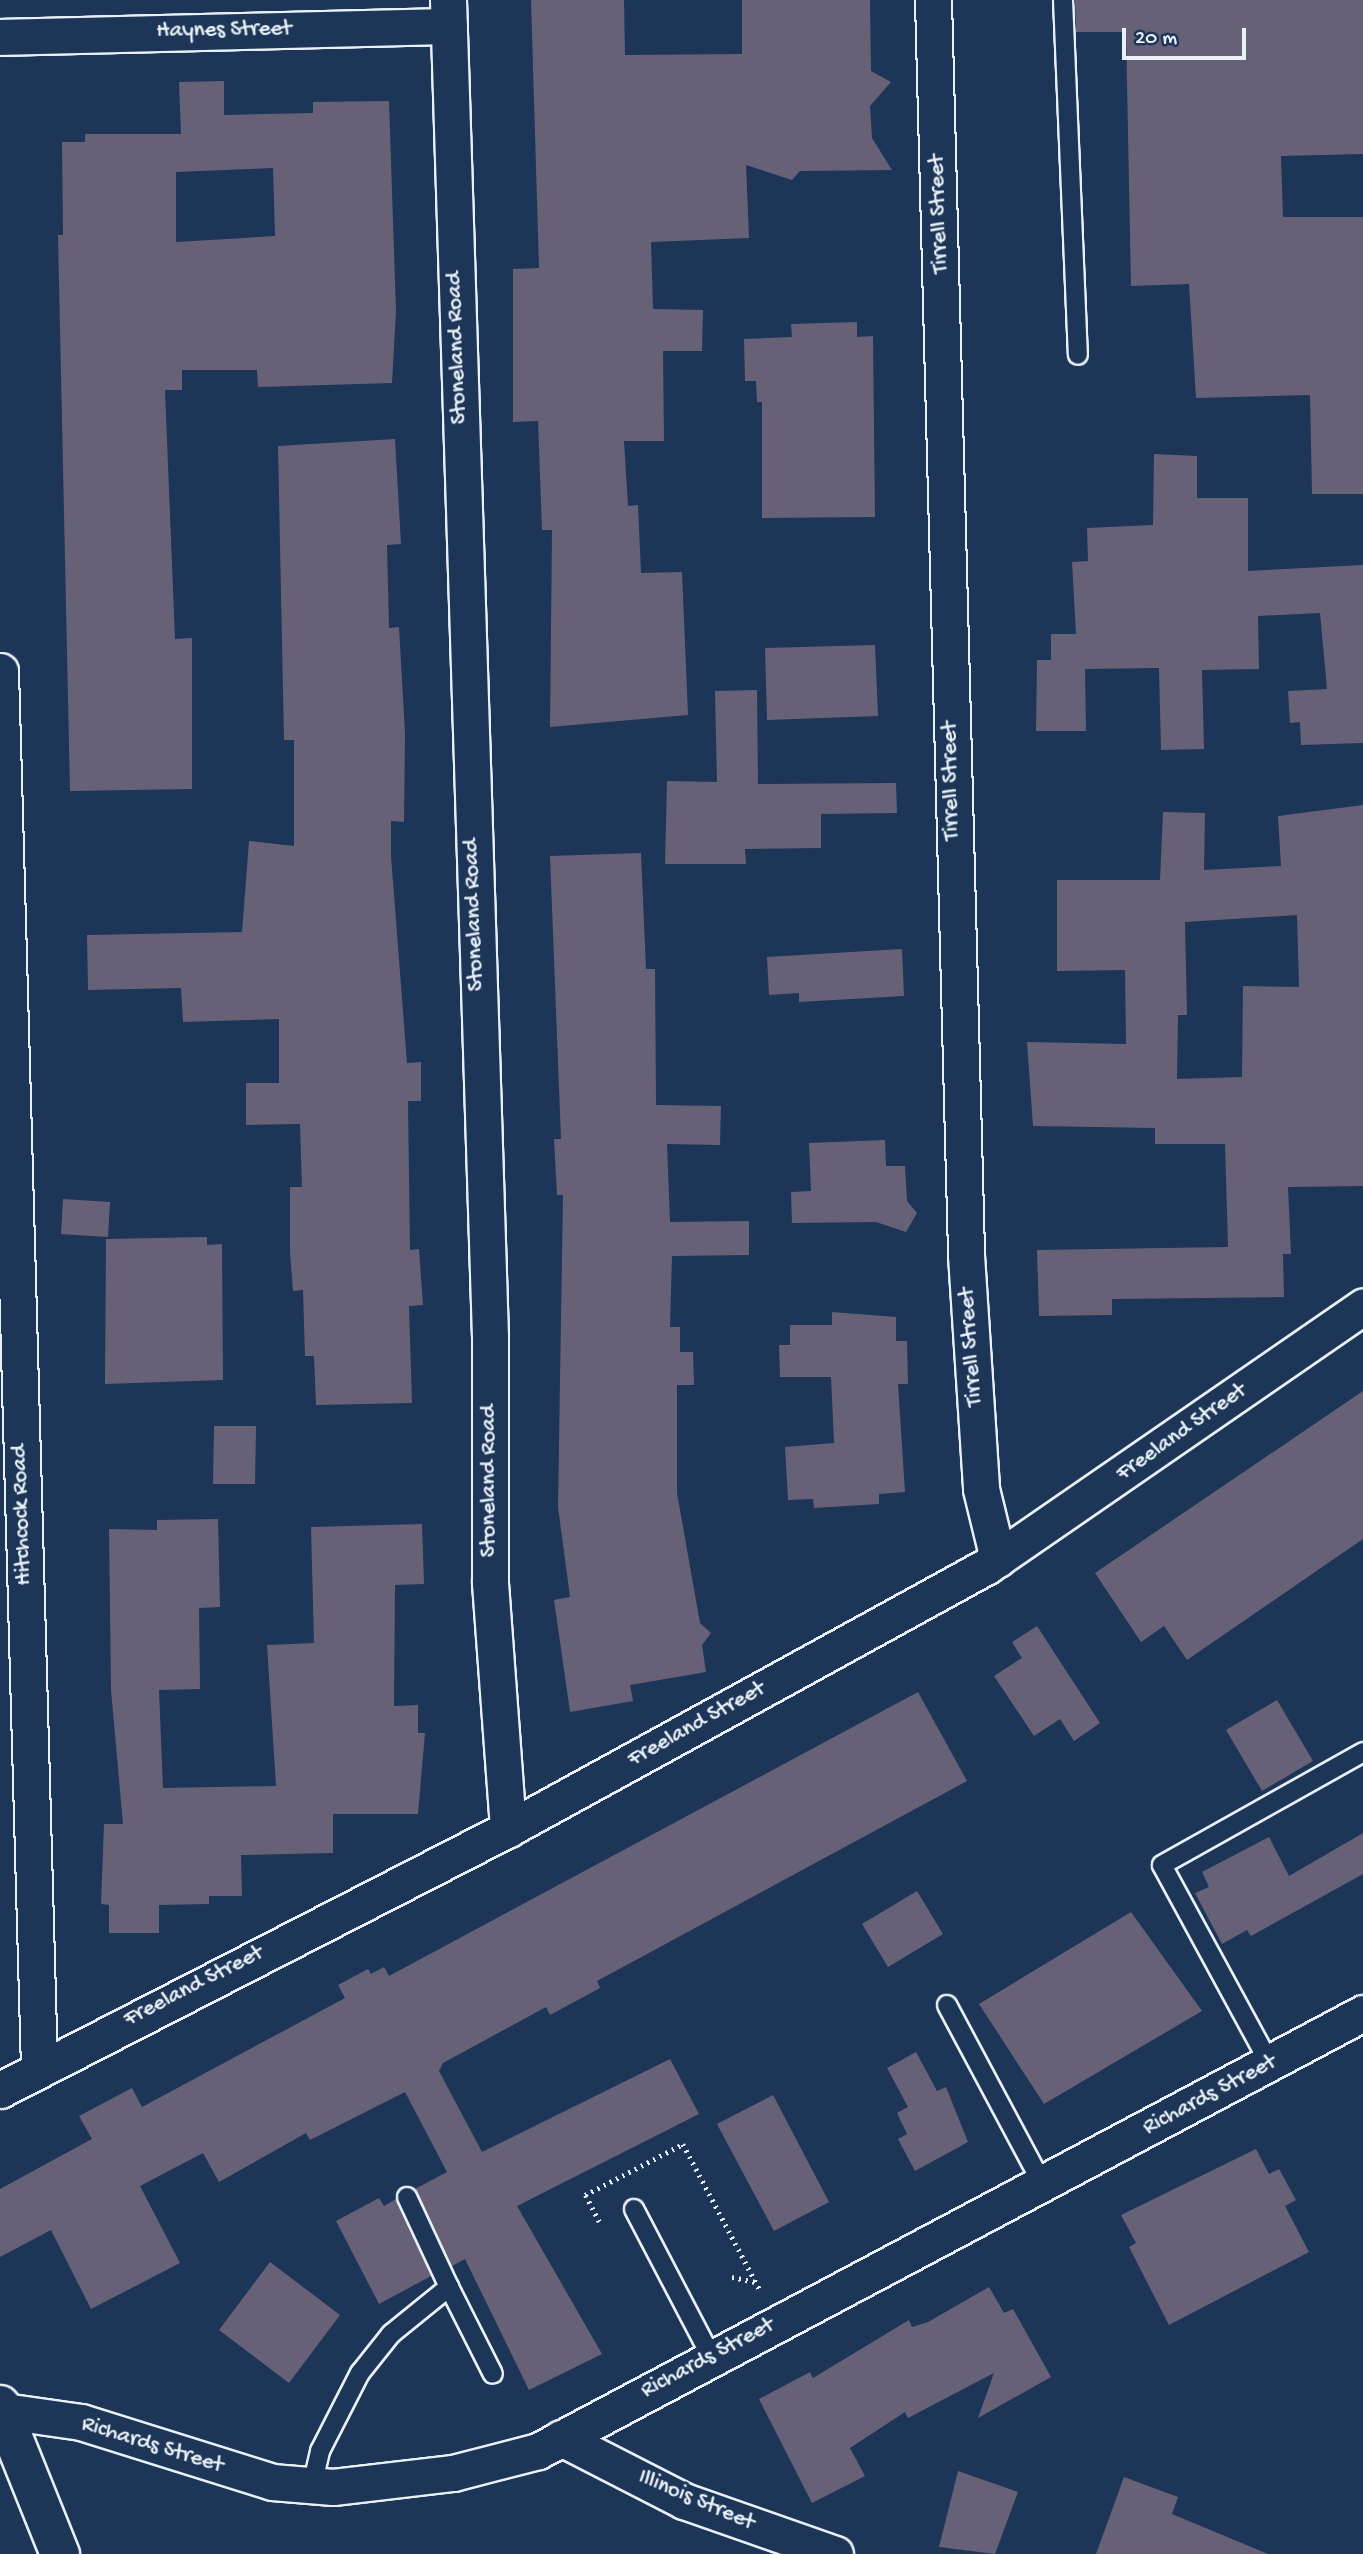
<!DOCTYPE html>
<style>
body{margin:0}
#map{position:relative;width:1363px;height:2554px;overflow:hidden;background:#1d3557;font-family:"Gochi Hand",sans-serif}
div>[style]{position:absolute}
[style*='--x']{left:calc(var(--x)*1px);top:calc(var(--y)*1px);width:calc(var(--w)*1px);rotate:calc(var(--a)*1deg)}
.building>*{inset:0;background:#676177}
.path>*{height:4.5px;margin-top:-2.25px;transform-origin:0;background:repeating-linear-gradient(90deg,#e8f1f8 0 2px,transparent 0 7px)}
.roads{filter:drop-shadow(2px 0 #e8f1f8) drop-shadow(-2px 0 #e8f1f8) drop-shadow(0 2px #e8f1f8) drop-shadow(0 -2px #e8f1f8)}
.lane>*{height:18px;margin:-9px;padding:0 9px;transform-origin:9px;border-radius:9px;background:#1d3557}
.street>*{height:35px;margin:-17.5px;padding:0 17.5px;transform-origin:17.5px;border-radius:17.5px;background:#1d3557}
.primary>*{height:38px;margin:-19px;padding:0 19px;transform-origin:19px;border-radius:19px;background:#1d3557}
span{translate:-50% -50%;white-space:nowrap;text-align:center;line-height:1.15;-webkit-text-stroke:6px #1d3557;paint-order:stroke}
.street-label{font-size:23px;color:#e8f1f8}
.scale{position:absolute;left:1122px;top:28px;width:124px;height:32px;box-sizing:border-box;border:4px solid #e8f1f8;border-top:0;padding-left:9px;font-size:21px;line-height:24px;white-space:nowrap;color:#e8f1f8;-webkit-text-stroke:5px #1d3557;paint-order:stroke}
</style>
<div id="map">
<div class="building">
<i style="clip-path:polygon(531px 0,624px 0,625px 55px,742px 54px,742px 0,870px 0,871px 71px,891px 82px,870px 106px,872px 138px,892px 170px,800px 171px,792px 180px,746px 165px,749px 238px,651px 242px,653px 309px,703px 310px,702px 351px,663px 351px,664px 441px,624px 441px,628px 506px,638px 505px,641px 573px,682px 572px,688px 715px,550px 727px,552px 530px,542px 530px,538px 421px,513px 422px,513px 269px,539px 268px)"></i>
<i style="clip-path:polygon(1075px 0,1363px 0,1363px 154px,1281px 156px,1283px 217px,1363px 217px,1363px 494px,1312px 494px,1310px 395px,1196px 398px,1189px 284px,1131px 286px,1126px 32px,1076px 32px)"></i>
<i style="clip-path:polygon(evenodd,224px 81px,224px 115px,313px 113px,313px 102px,389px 101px,396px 311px,392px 383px,258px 387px,257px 370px,182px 370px,182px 390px,165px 390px,175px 639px,192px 638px,192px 789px,70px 791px,58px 235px,63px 235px,62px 142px,85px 142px,85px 134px,181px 134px,179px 82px,224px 81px,273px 168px,275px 236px,176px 242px,176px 172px,273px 168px)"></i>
<i style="clip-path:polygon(857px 322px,857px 337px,873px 336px,875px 517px,762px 518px,762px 402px,757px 402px,756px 381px,745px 381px,744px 339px,792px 337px,791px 324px)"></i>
<i style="clip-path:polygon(395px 439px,401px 544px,387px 545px,389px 628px,399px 627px,405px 733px,404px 822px,391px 821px,391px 856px,407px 1063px,421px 1062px,421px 1101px,408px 1101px,410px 1250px,419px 1249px,423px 1305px,409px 1306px,412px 1403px,316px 1405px,314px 1356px,305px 1356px,303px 1290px,293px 1291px,290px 1253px,290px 1187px,302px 1187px,300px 1124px,246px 1125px,246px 1083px,279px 1083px,279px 1019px,183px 1022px,181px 988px,88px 990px,87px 935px,242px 932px,249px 841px,294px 846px,294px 740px,284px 740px,278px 446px)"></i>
<i style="clip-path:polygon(1154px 454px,1197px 456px,1197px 498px,1248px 498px,1248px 571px,1363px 565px,1363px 743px,1301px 745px,1300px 722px,1290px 723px,1288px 691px,1327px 689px,1320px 613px,1258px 616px,1259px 669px,1202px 670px,1204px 749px,1161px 750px,1159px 668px,1085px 669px,1086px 731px,1036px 731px,1037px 660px,1051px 660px,1051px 634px,1076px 634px,1072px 562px,1088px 561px,1087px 528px,1153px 525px)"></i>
<i style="clip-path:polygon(875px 645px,878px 716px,767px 720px,765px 648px)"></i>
<i style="clip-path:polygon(757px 690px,758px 784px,896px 783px,897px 813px,821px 814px,821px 848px,745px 849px,746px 864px,665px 864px,667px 781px,717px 782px,715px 691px)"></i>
<i style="clip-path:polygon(evenodd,1363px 805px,1363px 1186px,1288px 1187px,1291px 1254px,1283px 1254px,1284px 1297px,1112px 1299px,1112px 1315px,1039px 1316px,1037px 1250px,1228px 1247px,1225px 1144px,1155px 1144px,1155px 1128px,1033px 1126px,1027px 1042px,1126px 1044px,1125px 970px,1057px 971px,1057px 880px,1160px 880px,1163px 812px,1205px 813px,1204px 870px,1281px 866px,1278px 816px,1363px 805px,1297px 915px,1299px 987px,1243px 986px,1242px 1077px,1177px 1079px,1178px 1015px,1187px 1015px,1185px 922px,1297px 915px)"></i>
<i style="clip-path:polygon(641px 853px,646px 969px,655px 969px,656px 1105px,721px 1106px,720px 1145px,667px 1144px,670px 1222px,749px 1221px,749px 1255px,672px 1256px,670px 1327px,680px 1327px,680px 1352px,693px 1352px,694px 1385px,677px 1385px,677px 1493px,700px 1623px,711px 1633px,702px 1645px,706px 1672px,630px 1685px,633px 1701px,570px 1712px,554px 1600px,570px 1597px,558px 1507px,563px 1195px,557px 1195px,554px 1139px,561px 1139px,550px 856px)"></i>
<i style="clip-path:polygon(902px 949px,904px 996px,799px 1002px,799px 993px,769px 995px,767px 957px)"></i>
<i style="clip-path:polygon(885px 1140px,886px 1166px,905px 1166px,907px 1201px,917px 1213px,906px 1232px,876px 1222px,792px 1223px,791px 1192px,811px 1191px,809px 1143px)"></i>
<i style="clip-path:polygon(63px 1199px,110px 1202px,108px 1237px,61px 1234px)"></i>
<i style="clip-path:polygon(207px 1237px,207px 1245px,222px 1244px,223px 1380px,105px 1384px,106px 1239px)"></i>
<i style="clip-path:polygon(832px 1312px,896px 1317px,896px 1341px,907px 1341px,908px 1384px,898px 1384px,905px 1492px,879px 1494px,879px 1504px,814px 1508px,813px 1499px,788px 1500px,785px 1447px,834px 1443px,831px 1377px,780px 1377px,779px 1345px,790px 1345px,790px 1325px,832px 1325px)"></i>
<i style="clip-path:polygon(1363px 1391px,1363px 1539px,1187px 1660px,1164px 1626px,1141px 1642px,1095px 1573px)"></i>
<i style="clip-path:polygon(214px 1426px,256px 1426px,255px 1484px,213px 1484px)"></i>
<i style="clip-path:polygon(218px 1519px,220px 1607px,199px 1608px,200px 1689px,159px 1690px,163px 1788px,276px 1786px,267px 1645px,314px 1643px,311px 1527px,422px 1524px,424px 1584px,395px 1585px,394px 1706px,418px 1705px,418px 1733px,425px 1733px,418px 1814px,333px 1814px,333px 1853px,241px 1855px,242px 1896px,209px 1896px,209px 1904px,159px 1905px,159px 1933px,109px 1933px,109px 1905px,101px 1904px,104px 1824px,123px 1824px,111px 1690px,109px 1529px,157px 1530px,157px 1520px)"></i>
<i style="clip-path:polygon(1037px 1626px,1100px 1723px,1074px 1741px,1060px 1719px,1034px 1736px,994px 1676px,1022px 1658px,1012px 1642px)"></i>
<i style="clip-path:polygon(918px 1692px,967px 1781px,597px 1981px,600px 1988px,550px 2015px,546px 2007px,443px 2063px,439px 2071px,482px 2152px,670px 2059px,699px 2114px,517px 2206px,602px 2354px,529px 2390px,465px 2259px,452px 2266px,415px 2189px,447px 2172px,405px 2092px,310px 2140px,306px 2133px,219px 2182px,203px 2153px,140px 2186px,180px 2263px,91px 2309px,51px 2230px,0 2257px,0 2189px,92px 2139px,79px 2116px,132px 2088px,142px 2107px,345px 1998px,338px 1985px,368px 1969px,371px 1974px,384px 1967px,389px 1976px)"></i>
<i style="clip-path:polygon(1277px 1700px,1313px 1761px,1262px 1791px,1226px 1730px)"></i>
<i style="clip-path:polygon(1363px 1833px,1363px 1874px,1251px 1936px,1247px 1930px,1222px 1944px,1195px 1893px,1209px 1887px,1202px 1872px,1269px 1837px,1289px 1876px)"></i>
<i style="clip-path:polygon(917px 1891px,943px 1934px,888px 1967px,862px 1924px)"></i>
<i style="clip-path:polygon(1131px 1912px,1202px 2011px,1044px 2104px,979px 2004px)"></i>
<i style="clip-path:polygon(916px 2052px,937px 2091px,946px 2087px,968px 2142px,915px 2171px,898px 2139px,907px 2134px,897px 2113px,908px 2107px,887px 2068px)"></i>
<i style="clip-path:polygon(773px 2095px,829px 2202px,774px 2231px,717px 2124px)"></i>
<i style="clip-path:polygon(1256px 2149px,1269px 2174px,1279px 2169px,1296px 2200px,1285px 2206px,1309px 2252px,1169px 2325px,1129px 2247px,1136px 2243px,1121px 2215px)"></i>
<i style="clip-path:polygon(379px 2198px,384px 2206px,396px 2199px,431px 2276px,379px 2304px,336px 2221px)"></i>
<i style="clip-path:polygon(270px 2262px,340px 2315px,289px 2383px,219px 2330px)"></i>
<i style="clip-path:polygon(989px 2287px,1004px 2313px,1013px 2309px,1051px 2377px,978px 2418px,994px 2373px,908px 2418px,905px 2412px,850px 2448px,865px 2476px,812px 2503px,759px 2399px,810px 2372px,813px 2378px,909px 2320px,912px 2327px,928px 2322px)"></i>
<i style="clip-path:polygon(958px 2471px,1018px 2492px,995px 2554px,939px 2547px)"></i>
<i style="clip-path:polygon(1124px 2477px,1178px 2497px,1172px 2514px,1268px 2554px,1096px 2554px)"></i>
</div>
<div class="path">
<i style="--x:599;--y:2222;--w:30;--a:-117"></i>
<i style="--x:585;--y:2195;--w:110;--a:-27.5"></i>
<i style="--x:683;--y:2144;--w:165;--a:62.2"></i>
<i style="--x:732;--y:2277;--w:24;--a:12"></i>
</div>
<div class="roads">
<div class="lane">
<i style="--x:1063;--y:0;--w:355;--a:87.6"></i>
<i style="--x:947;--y:2005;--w:204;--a:61.9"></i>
<i style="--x:1270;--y:2064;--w:226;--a:-118.5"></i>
<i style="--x:1162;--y:1865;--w:231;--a:-29.3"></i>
<i style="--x:407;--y:2197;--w:99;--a:65"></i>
<i style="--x:634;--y:2209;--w:166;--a:62.4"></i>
<i style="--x:312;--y:2486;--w:36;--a:-77"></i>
<i style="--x:320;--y:2451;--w:88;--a:-62.9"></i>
<i style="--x:360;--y:2373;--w:50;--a:-51.5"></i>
<i style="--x:391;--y:2334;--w:75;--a:-39"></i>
<i style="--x:449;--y:2287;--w:97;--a:63.2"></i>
</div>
<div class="street">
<i style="--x:448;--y:0;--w:1338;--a:88.2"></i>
<i style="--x:490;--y:1337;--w:246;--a:90"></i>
<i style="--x:490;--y:1583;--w:247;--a:85.8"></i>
<i style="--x:933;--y:0;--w:1255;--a:88.49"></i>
<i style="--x:966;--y:1255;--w:234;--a:86.3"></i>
<i style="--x:981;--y:1489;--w:72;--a:76.3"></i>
<i style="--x:0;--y:37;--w:449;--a:-1.4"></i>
<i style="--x:0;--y:671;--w:1396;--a:88.4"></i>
<i style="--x:0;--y:2090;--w:571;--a:-27.19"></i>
<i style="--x:508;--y:1829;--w:546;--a:-28.77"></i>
<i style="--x:987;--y:1566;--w:457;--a:-34.6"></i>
<i style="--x:4;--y:2411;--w:78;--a:8.1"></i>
<i style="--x:81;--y:2422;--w:200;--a:17.4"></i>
<i style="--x:272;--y:2482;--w:61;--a:4.7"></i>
<i style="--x:333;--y:2487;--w:121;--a:-6.7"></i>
<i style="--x:453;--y:2473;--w:88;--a:-14.5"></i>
<i style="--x:538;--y:2451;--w:934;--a:-27.96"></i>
<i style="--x:561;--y:2438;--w:138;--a:27.1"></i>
<i style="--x:684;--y:2501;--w:160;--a:19.3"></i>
</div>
<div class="primary">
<i style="--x:0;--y:2405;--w:161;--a:68.1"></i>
</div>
</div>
<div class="street-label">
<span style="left:224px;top:31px;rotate:-1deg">Haynes Street</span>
<span style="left:940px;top:214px;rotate:-92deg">Tirrell Street</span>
<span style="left:458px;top:348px;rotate:-92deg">Stoneland Road</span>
<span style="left:952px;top:781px;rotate:-91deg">Tirrell Street</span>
<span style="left:475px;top:915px;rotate:-92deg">Stoneland Road</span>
<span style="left:972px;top:1347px;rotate:-94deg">Tirrell Street</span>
<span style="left:1182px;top:1433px;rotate:-35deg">Freeland Street</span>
<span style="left:490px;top:1481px;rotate:-90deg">Stoneland Road</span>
<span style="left:23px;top:1515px;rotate:-92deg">Hitchcock Road</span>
<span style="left:697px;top:1725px;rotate:-29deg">Freeland Street</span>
<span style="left:194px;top:1987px;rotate:-27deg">Freeland Street</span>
<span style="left:1210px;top:2096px;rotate:-28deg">Richards Street</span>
<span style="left:708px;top:2359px;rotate:-28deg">Richards Street</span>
<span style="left:152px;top:2446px;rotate:17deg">Richards Street</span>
<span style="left:696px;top:2501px;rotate:23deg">Illinois Street</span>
</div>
<div class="scale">20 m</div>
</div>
